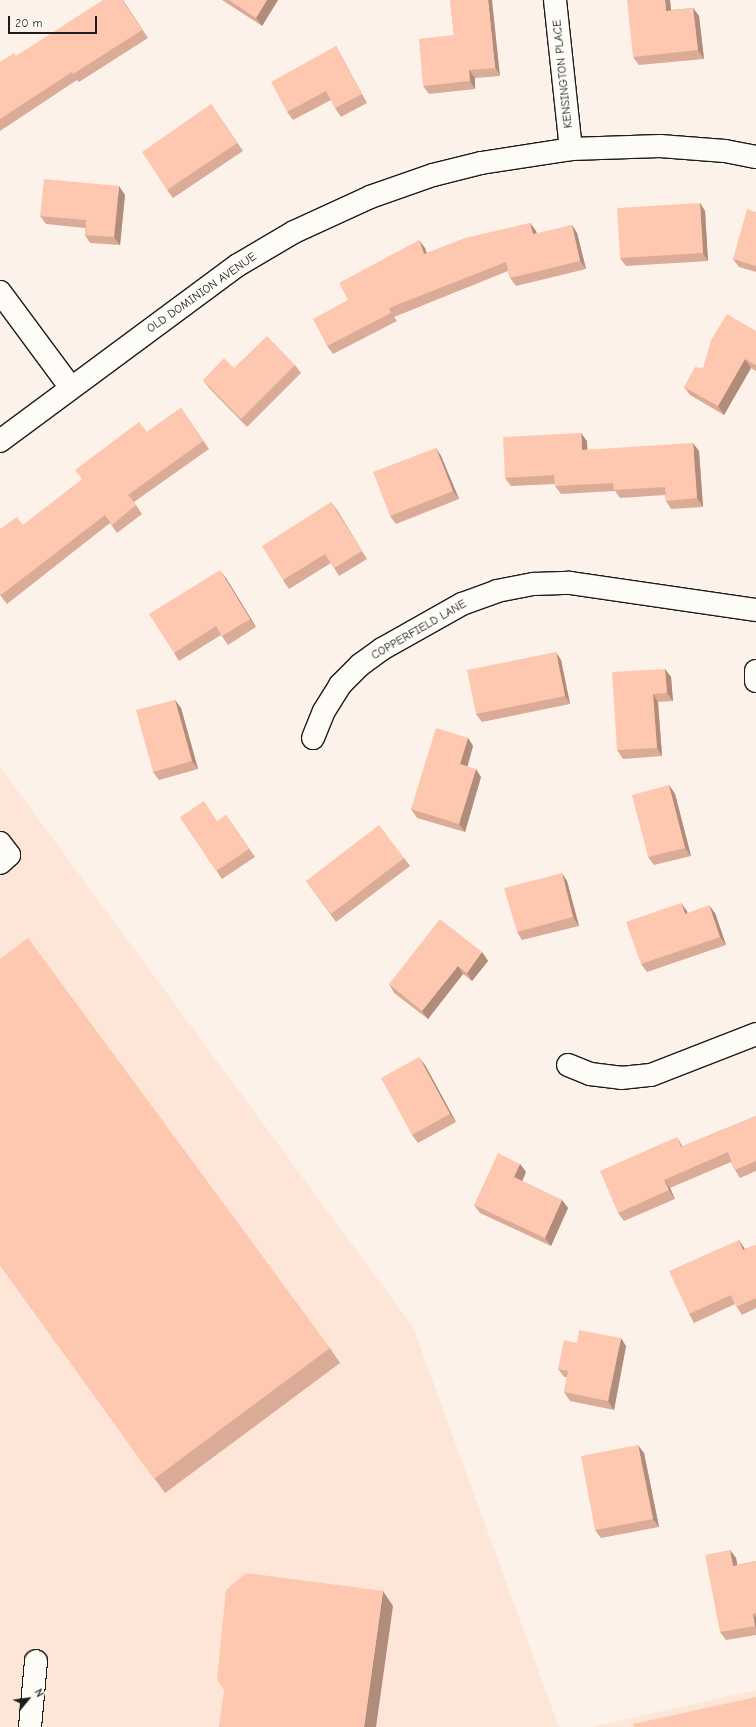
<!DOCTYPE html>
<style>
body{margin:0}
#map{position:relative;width:756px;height:1727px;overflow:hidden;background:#fdf2e9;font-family:"Comic Neue",sans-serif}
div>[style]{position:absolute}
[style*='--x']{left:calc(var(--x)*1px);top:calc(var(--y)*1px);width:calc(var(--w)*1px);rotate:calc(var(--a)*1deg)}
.built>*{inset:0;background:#fde5d8}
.roads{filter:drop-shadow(1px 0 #1c1c1c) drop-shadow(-1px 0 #1c1c1c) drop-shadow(0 1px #1c1c1c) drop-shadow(0 -1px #1c1c1c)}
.minor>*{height:22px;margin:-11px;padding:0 11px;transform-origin:11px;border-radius:11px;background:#fdfcf7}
.wall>*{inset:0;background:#daac97}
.shaded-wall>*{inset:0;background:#b28c7b}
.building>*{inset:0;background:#fec8b0}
span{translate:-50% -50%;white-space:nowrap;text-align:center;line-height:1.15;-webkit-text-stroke:3px #fdfcf7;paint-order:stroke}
.street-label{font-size:12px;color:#1c1c1c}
.north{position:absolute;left:8px;top:1679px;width:40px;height:40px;-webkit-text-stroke:3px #fdfcf7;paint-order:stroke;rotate:61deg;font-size:11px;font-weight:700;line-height:16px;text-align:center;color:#1c1c1c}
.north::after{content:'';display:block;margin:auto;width:14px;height:18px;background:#1c1c1c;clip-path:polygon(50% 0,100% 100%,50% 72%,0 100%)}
.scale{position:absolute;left:8px;top:16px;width:89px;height:18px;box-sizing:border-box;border:2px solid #1c1c1c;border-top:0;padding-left:5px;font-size:12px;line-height:14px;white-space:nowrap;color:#1c1c1c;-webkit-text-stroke:3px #fdfcf7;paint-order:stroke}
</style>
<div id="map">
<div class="built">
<i style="clip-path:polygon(0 767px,413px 1327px,559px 1727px,0 1727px)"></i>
<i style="clip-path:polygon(756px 1690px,756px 1727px,591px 1727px)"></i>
</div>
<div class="roads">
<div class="minor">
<i style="--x:555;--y:0;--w:150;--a:83.9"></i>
<i style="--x:0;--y:292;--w:119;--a:53.5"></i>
<i style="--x:0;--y:441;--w:296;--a:-36.5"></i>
<i style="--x:238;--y:265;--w:65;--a:-30.5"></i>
<i style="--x:294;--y:232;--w:84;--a:-24.7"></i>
<i style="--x:370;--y:197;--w:67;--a:-19.2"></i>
<i style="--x:433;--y:175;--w:49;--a:-14"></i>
<i style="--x:481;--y:163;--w:91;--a:-8.8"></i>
<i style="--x:571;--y:149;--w:89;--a:-1.9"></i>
<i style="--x:660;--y:146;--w:65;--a:4.4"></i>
<i style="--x:725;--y:151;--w:32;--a:11"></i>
<i style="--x:756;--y:671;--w:10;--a:90"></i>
<i style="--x:313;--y:738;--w:29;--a:-68"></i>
<i style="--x:324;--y:711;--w:31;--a:-58"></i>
<i style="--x:340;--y:685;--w:28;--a:-45"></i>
<i style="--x:360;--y:665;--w:27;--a:-36"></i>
<i style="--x:382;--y:649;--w:92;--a:-29.4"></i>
<i style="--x:462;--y:604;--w:37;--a:-20"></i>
<i style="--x:497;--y:591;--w:38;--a:-11"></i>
<i style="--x:534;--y:584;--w:36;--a:-2"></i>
<i style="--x:570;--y:583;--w:188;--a:8.3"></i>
<i style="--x:0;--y:843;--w:15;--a:53"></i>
<i style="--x:9;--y:855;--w:12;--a:138"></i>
<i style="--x:568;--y:1065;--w:24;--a:22"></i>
<i style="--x:590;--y:1074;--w:31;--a:7"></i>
<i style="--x:621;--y:1078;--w:30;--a:-6"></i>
<i style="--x:651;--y:1075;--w:113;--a:-21.3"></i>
<i style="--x:30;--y:1727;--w:66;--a:-84.8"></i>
</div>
</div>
<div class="wall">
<i style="clip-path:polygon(123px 0,148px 38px,79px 82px,77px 80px,0 131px,0 62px,16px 56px)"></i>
<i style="clip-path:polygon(222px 0,278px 0,262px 26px)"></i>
<i style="clip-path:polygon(450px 0,500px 76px,475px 78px,475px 89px,429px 94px,423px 86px,454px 35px)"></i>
<i style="clip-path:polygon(670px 0,671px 10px,693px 8px,699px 16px,704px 59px,639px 65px,633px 57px)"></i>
<i style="clip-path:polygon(336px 46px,341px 55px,367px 103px,341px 117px,335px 108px,331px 100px,293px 120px,287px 112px)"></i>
<i style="clip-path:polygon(211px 104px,243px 151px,173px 198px,167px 190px)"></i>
<i style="clip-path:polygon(125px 195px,120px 245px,90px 243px,85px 235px,85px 228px,46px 224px,40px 216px)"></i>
<i style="clip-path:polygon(700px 203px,705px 211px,708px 261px,626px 266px,620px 258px)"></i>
<i style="clip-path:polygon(756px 212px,756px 272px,739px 267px,733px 259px)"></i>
<i style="clip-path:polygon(530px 223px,536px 231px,537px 234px,572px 225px,577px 233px,586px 269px,516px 286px,510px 278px,508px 271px,394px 317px,397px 321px,333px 354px,327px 346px,348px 300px,425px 248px,426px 253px)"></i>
<i style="clip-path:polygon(756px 331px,756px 371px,751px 368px,724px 415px,690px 395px,684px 387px,703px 368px)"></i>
<i style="clip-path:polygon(295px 365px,301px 373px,247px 427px,209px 388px,203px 380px,234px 368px)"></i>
<i style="clip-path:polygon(181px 408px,209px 449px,134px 502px,142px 514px,117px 533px,110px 523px,7px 604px,0 595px,23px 525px,147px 432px)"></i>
<i style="clip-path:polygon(587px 441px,587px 450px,699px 451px,703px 507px,671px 509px,666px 501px,665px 495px,620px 498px,615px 491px,561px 494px,555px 486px,555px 484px,511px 486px,505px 478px)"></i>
<i style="clip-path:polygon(436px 448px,441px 456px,459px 499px,396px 524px,390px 516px)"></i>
<i style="clip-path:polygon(331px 502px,367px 559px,339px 576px,331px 563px,289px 589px,283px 580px)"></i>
<i style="clip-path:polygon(226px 578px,256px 627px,228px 645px,221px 635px,179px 661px,174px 653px)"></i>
<i style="clip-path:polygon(561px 660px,570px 704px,482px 722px,476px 714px)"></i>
<i style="clip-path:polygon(665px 669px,671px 677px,673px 701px,658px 702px,662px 756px,623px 759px,617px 750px)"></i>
<i style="clip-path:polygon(175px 700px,181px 708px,198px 769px,159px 780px,153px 772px)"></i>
<i style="clip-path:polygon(468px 738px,473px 746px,467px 766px,481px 777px,465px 832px,417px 818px,411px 809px)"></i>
<i style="clip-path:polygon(669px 785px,675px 794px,691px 856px,654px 865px,648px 857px)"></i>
<i style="clip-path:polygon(226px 815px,255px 857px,222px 879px,180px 817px,218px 821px)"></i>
<i style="clip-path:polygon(404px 858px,410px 866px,336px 922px,306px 881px)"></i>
<i style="clip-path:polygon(567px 881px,579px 926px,522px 940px,517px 932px)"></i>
<i style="clip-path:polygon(687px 911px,687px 913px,715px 913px,726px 945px,647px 972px,641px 964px)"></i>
<i style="clip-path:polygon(482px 952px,488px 961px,472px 981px,463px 974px,428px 1019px,394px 993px,389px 984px)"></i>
<i style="clip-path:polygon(425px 1065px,456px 1122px,418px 1143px,412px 1135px)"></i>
<i style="clip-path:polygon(756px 1116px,756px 1171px,740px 1178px,735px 1170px,731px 1162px,670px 1188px,675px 1199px,624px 1221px,618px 1213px,683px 1146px)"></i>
<i style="clip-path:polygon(520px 1164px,526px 1172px,522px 1181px,562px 1200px,568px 1208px,551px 1246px,480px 1213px,474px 1205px)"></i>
<i style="clip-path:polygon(739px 1240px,745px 1249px,756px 1245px,756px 1308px,742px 1315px,735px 1304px,694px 1323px,689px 1314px)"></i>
<i style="clip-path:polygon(0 1265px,330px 1348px,340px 1363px,165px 1493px)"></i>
<i style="clip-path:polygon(577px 1343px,626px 1346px,614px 1410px,570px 1401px,564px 1392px,567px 1377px,564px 1377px,558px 1369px)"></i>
<i style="clip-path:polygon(644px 1453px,659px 1527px,601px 1538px,595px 1530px)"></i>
<i style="clip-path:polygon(730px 1550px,736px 1558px,737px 1565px,756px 1561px,756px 1635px,726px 1640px,720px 1632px)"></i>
</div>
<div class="shaded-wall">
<i style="clip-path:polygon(267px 0,278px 0,262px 26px,256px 18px)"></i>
<i style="clip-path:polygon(488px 0,492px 0,500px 76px,495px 68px)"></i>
<i style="clip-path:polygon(665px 0,670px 0,672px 19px,666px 11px)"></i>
<i style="clip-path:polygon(693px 8px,699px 16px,704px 59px,698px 50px)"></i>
<i style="clip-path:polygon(469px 70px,475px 78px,475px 89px,470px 81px)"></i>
<i style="clip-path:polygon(119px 186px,125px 195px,120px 245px,114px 237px)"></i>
<i style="clip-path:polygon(700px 203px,705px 211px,708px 261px,703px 253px)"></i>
<i style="clip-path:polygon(530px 223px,536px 231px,539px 243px,533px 234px)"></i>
<i style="clip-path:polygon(572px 225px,577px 233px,586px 269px,580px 261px)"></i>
<i style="clip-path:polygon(419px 240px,425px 248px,430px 262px,424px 254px)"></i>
<i style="clip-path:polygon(745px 359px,751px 368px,724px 415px,718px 406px)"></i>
<i style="clip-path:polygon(581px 433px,587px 441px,588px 459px,582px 450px)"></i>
<i style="clip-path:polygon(693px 443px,699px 451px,703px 507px,697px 498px)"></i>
<i style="clip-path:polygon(436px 448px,441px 456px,459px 499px,453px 491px)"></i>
<i style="clip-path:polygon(331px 502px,337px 510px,367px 559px,362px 551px)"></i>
<i style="clip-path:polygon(220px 570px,226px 578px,256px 627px,250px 619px)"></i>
<i style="clip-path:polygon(556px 652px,561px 660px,570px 704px,565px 696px)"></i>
<i style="clip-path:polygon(665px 669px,671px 677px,673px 701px,667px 693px)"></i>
<i style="clip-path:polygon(653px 694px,658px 702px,662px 756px,657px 748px)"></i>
<i style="clip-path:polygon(175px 700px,181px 708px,198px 769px,192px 761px)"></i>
<i style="clip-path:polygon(468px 738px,473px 746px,466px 772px,460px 764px)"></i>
<i style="clip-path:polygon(476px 769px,481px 777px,465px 832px,459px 824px)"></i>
<i style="clip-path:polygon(669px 785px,675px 794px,691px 856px,685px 848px)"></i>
<i style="clip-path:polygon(562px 873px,567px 881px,579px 926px,573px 917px)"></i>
<i style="clip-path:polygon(681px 903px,687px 911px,690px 922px,685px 914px)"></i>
<i style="clip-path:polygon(709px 905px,715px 913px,726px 945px,720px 937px)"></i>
<i style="clip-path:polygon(482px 952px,488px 961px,472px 981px,467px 973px)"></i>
<i style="clip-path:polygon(458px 966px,463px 974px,428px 1019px,422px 1011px)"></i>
<i style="clip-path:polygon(419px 1057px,425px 1065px,456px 1122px,450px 1114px)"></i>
<i style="clip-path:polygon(677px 1137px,682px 1146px,686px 1155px,681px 1147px)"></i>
<i style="clip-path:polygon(520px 1164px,526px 1172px,520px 1186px,514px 1177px)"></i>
<i style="clip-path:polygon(664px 1180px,670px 1188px,675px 1199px,669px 1190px)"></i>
<i style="clip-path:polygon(562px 1200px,568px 1208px,551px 1246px,545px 1238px)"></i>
<i style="clip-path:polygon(739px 1240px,744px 1248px,749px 1258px,743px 1250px)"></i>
<i style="clip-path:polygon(621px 1338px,626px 1346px,614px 1410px,608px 1401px)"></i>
<i style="clip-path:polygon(638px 1445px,644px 1453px,659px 1527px,653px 1519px)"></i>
<i style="clip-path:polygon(730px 1550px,736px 1558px,739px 1574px,733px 1566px)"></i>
<i style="clip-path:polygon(383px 1591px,393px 1606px,376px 1727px,364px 1727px)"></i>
<i style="clip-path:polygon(753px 1614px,756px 1618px,756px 1627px,755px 1626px)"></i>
</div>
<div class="building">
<i style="clip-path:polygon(103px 0,122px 0,142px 30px,73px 74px,72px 72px,0 119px,0 62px,14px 53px,16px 56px)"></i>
<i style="clip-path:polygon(229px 0,267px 0,256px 18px)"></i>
<i style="clip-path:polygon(450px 0,488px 0,495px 68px,469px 70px,470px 81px,423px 86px,419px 39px,454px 35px)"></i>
<i style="clip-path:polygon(627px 0,665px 0,666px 11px,693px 8px,698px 50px,633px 57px)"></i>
<i style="clip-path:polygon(336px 46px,362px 94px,335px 108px,326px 91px,287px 112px,271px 82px)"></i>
<i style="clip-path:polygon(211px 104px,237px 143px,167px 190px,142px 152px)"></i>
<i style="clip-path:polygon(44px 179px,119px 186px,114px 237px,85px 235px,86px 220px,40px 216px)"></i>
<i style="clip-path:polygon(700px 203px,703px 253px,620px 258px,617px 208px)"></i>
<i style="clip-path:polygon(747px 209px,756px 212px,756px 266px,733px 259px)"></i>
<i style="clip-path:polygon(530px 223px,533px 234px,572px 225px,580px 261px,510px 278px,506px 262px,389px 308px,391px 313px,327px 346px,313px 319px,348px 300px,339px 283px,419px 240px,424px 254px,465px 238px)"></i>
<i style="clip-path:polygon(727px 314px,756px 331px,756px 364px,755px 365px,745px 359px,718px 406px,684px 387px,695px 367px,703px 368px,711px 340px)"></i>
<i style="clip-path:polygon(267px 336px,295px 365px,241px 419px,203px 380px,224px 358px,234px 368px)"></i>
<i style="clip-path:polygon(181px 408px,203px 441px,128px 495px,136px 505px,112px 525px,105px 515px,1px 595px,0 594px,0 529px,17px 517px,23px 525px,82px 479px,75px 470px,139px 422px,147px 432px)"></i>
<i style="clip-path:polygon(581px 433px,582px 450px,693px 443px,697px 498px,666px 501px,665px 487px,614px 490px,613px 483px,555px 486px,554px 475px,505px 478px,503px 437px)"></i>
<i style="clip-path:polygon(436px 448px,453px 491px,390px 516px,373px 472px)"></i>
<i style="clip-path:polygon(331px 502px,362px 551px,334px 568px,325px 554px,283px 580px,262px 546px)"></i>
<i style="clip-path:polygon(220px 570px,250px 619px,222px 636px,216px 626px,174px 653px,149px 614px)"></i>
<i style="clip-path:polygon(556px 652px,565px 696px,476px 714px,467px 670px)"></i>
<i style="clip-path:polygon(665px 669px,667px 693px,653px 694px,657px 748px,617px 750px,612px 672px)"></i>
<i style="clip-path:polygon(175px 700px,192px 761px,153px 772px,136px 710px)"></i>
<i style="clip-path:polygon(436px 728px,468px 738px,460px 764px,476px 769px,459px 824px,411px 809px)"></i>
<i style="clip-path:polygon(669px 785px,685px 848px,648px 857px,632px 795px)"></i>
<i style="clip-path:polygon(204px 801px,217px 821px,226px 815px,249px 849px,216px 871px,180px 817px)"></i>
<i style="clip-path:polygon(379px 825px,404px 858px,331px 914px,306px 881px)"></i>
<i style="clip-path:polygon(562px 873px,573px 917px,517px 932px,504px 888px)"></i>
<i style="clip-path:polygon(681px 903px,685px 914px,709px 905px,720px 937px,641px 964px,626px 922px)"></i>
<i style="clip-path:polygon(440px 919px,482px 952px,467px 973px,458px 966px,422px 1011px,389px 984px)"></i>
<i style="clip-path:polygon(28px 938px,330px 1348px,154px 1479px,0 1265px,0 959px)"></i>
<i style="clip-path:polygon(419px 1057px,450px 1114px,412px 1135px,381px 1078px)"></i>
<i style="clip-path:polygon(756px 1116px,756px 1161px,735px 1170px,728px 1152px,664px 1180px,669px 1190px,618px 1213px,600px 1171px,677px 1137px,681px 1147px)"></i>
<i style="clip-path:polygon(498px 1153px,520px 1164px,514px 1177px,562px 1200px,545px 1238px,474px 1205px)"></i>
<i style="clip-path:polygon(739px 1240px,743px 1250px,756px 1245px,756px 1298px,736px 1307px,731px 1295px,689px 1314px,669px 1271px)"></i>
<i style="clip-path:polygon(579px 1330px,621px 1338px,608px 1401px,564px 1392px,568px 1371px,558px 1369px,564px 1340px,577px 1343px)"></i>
<i style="clip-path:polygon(638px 1445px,653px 1519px,595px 1530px,581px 1456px)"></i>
<i style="clip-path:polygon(730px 1550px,733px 1566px,756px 1561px,756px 1613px,753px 1614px,755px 1626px,720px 1632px,705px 1555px)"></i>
<i style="clip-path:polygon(246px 1573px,383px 1591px,364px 1727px,219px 1727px,224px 1690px,217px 1680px,226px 1590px)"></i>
<i style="clip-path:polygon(756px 1697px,756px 1727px,634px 1727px,633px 1724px)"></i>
</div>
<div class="street-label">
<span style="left:563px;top:74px;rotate:-96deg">KENSINGTON PLACE</span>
<span style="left:202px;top:293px;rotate:-35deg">OLD DOMINION AVENUE</span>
<span style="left:419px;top:630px;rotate:-30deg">COPPERFIELD LANE</span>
</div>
<div class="north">N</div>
<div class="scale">20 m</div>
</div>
